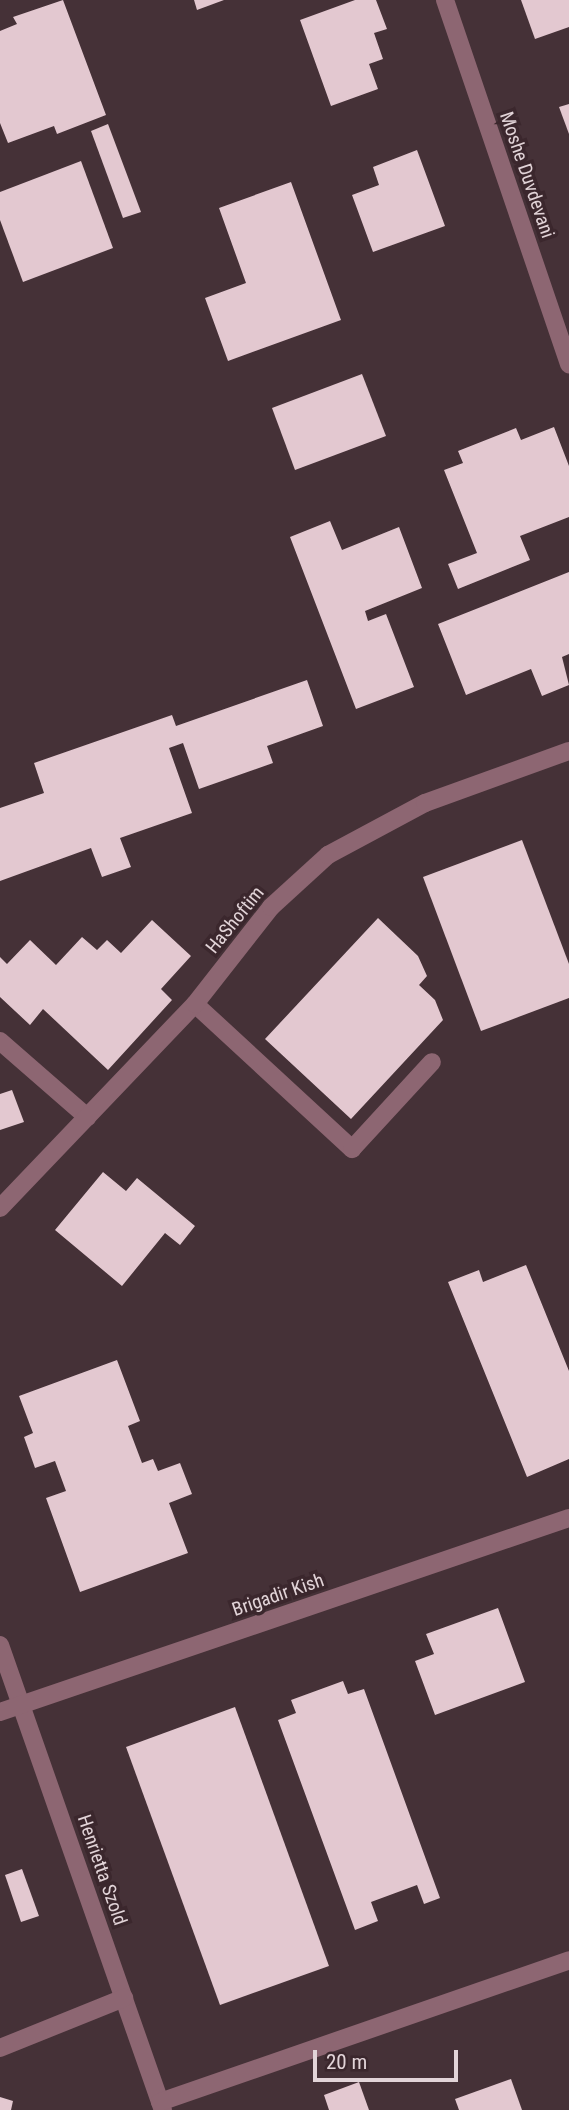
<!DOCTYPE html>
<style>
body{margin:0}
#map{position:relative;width:569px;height:2110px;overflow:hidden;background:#453137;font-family:"Roboto Condensed",sans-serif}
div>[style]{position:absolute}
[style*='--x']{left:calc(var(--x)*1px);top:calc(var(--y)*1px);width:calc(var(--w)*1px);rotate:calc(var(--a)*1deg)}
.building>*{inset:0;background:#e3c8d0}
.minor>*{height:18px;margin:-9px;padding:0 9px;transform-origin:9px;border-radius:9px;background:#8d6672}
span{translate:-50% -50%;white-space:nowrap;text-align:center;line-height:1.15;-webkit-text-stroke:7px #3b272d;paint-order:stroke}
.street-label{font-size:19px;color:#e2d4d8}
.scale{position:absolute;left:313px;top:2050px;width:145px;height:32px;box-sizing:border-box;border:4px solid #e2d4d8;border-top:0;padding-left:9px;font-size:21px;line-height:24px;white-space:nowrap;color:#e2d4d8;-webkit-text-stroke:5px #3b272d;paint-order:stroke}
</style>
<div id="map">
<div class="building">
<i style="clip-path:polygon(63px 0,106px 115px,57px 134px,54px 126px,8px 143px,0 123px,0 31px,17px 24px,13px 17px)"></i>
<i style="clip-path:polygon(194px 0,224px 0,197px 10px)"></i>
<i style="clip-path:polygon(355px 0,376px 0,387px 29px,374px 33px,383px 59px,369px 64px,378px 89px,331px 106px,300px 20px)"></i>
<i style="clip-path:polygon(521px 0,569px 0,569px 27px,535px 39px)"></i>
<i style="clip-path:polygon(569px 104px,569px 134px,559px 107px)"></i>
<i style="clip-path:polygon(108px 124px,141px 212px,123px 218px,91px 131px)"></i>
<i style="clip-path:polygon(417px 150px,445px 226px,373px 252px,352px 195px,379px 185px,373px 167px)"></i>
<i style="clip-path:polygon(81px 161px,113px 248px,23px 282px,0 220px,0 192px)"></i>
<i style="clip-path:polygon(291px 182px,341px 320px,228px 361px,205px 298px,246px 283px,219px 208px)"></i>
<i style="clip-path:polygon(362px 374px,386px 436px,295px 470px,272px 408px)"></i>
<i style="clip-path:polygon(554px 427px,569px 466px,569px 517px,520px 536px,530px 560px,458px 589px,448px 564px,477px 553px,444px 470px,463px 463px,458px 451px,516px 428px,521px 440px)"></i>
<i style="clip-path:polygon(330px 521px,342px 550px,399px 527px,422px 588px,365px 611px,368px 621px,386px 614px,414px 687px,356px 709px,290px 537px)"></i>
<i style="clip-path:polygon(569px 572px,569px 654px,562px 657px,569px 685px,542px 696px,531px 669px,466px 695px,438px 624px)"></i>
<i style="clip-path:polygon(307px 680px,323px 726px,267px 746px,273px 763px,199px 789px,183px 743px,169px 748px,192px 813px,120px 838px,131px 867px,102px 877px,91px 848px,0 881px,0 808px,44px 793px,34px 763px,172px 715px,176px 726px)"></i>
<i style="clip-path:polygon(522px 840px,569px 964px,569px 998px,481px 1031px,423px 877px)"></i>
<i style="clip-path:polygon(378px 918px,418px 956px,427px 976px,419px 985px,435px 1000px,443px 1020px,351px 1119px,265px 1039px)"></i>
<i style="clip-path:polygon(152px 920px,191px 956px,161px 989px,172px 1000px,108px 1070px,43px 1009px,30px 1025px,0 997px,0 957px,7px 964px,30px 940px,56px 965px,82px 937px,97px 950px,107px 940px,121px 953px)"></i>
<i style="clip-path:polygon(12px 1090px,24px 1122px,0 1130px,0 1094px)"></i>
<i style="clip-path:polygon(103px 1172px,126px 1191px,137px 1178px,195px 1226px,180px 1245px,165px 1233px,122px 1286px,55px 1230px)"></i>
<i style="clip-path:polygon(526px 1265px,569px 1371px,569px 1459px,527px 1477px,448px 1282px,479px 1270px,483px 1282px)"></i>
<i style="clip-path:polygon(117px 1360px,140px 1421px,128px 1426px,142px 1463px,153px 1459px,158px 1471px,180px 1463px,192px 1494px,169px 1503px,188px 1553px,80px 1592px,46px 1498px,66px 1491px,55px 1461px,35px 1468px,24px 1437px,33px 1433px,19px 1396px)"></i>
<i style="clip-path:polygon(498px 1608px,525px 1682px,435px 1715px,415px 1661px,434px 1654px,426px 1634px)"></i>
<i style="clip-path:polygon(343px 1681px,348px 1694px,364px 1689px,440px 1898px,424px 1904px,417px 1885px,371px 1902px,378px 1921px,355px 1930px,278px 1720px,296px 1713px,291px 1700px)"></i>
<i style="clip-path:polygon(235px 1707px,329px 1966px,220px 2005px,126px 1747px)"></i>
<i style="clip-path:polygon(22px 1869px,39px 1916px,21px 1922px,5px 1875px)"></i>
<i style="clip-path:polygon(511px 2079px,522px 2110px,459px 2110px,455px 2099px)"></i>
<i style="clip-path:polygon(359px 2082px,369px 2110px,329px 2110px,324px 2095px)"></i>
<i style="clip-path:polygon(0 2097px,13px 2101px,11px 2110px,0 2110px)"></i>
</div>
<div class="minor">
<i style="--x:445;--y:0;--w:385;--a:71.2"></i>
<i style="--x:195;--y:1004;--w:214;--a:42.7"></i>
<i style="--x:352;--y:1149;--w:118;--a:-47.4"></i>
<i style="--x:0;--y:1041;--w:116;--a:41.1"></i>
<i style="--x:0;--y:1208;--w:282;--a:-46.3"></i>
<i style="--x:195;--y:1004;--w:123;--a:-51.9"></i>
<i style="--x:271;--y:907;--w:77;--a:-42.4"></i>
<i style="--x:328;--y:855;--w:110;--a:-28.2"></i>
<i style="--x:425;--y:803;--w:153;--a:-19.9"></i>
<i style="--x:0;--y:1645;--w:493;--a:70.7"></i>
<i style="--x:0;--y:1712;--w:601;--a:-18.83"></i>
<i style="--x:0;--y:2048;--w:134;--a:-22"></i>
<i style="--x:160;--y:2102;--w:433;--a:-19.1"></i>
</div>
<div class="street-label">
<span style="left:527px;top:175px;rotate:71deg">Moshe Duvdevani</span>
<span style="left:235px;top:920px;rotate:-51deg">HaShoftim</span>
<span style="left:278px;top:1595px;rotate:-19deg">Brigadir Kish</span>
<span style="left:102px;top:1870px;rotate:71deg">Henrietta Szold</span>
</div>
<div class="scale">20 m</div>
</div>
